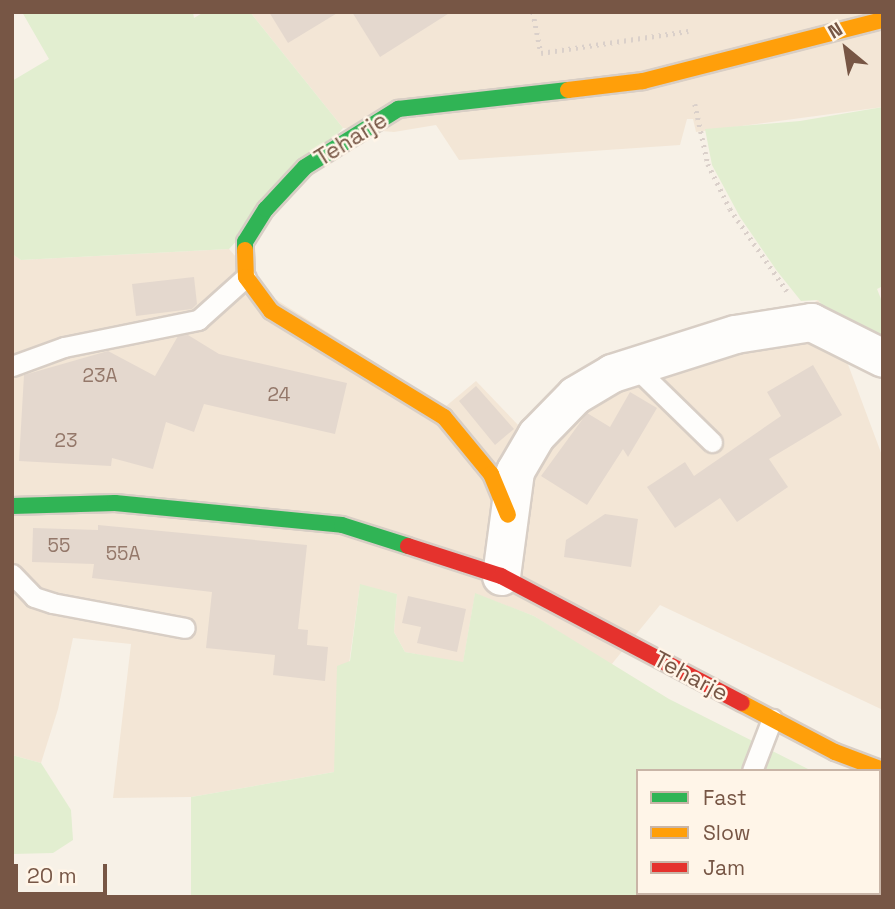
<!DOCTYPE html>
<style>
body{margin:0}
#map{position:relative;width:895px;height:909px;overflow:hidden;background:#f7f1e7;font-family:"Space Grotesk",sans-serif}
div>[style]{position:absolute}
[style*='--x']{left:calc(var(--x)*1px);top:calc(var(--y)*1px);width:calc(var(--w)*1px);rotate:calc(var(--a)*1deg)}
.residential>*{inset:0;background:#f3e6d6}
.green>*{inset:0;background:#e2eed0}
.building>*{inset:0;background:#e4d8ce}
.path>*{height:4.5px;margin-top:-2.25px;transform-origin:0;background:repeating-linear-gradient(90deg,#dad0ca 0 2px,transparent 0 7px)}
.roads{filter:drop-shadow(2px 0 #d8cec5) drop-shadow(-2px 0 #d8cec5) drop-shadow(0 2px #d8cec5) drop-shadow(0 -2px #d8cec5)}
.lane>*{height:19px;margin:-9.5px;padding:0 9.5px;transform-origin:9.5px;border-radius:9.5px;background:#fefdfb}
.street>*{height:37px;margin:-18.5px;padding:0 18.5px;transform-origin:18.5px;border-radius:18.5px;background:#fefdfb}
.fast>*{height:16px;margin:-8px;padding:0 8px;transform-origin:8px;border-radius:8px;background:#30b455}
.slow>*{height:16px;margin:-8px;padding:0 8px;transform-origin:8px;border-radius:8px;background:#ff9f0a}
.jam>*{height:16px;margin:-8px;padding:0 8px;transform-origin:8px;border-radius:8px;background:#e5322d}
span{translate:-50% -50%;white-space:nowrap;text-align:center;line-height:1.15;-webkit-text-stroke:5px #fff5e8;paint-order:stroke}
.number-label{font-size:19px;color:#94786a}
.number-label span{-webkit-text-stroke-width:0}
.street-label{font-size:23px;color:#775645}
.frame{position:absolute;inset:0;border:14px solid #775645;pointer-events:none}
.legend{position:absolute;left:636px;top:769px;width:245px;height:126px;box-sizing:border-box;background:#fff5e8;border:2px solid #c9b5a7;margin:0;padding:9px 12px;list-style:none;font-size:21px;color:#775645}
.legend li{display:flex;align-items:center;gap:14px;height:35px}
.legend b{width:35px;border:2px solid #c9b5a7}
.north{position:absolute;left:811px;top:14px;width:70px;height:70px;-webkit-text-stroke:5px #fff5e8;paint-order:stroke;rotate:330deg;font-size:19px;font-weight:700;line-height:28px;text-align:center;color:#775645}
.north::after{content:'';display:block;margin:auto;width:24px;height:32px;background:#775645;clip-path:polygon(50% 0,100% 100%,50% 72%,0 100%)}
.scale{position:absolute;left:14px;top:864px;width:93px;height:32px;box-sizing:border-box;border:4px solid #775645;border-top:0;padding-left:9px;font-size:21px;line-height:24px;white-space:nowrap;color:#775645;-webkit-text-stroke:5px #fff5e8;paint-order:stroke}
</style>
<div id="map">
<div class="residential">
<i style="clip-path:polygon(250px 12px,883px 12px,883px 107px,696px 132px,693px 119px,687px 119px,680px 145px,459px 160px,436px 125px,394px 132px,343px 128px)"></i>
<i style="clip-path:polygon(229px 249px,269px 295px,445px 407px,476px 381px,519px 426px,556px 397px,797px 313px,818px 300px,839px 325px,843px 351px,883px 458px,883px 710px,660px 605px,611px 665px,534px 616px,475px 594px,463px 663px,405px 652px,394px 632px,397px 594px,360px 585px,334px 772px,191px 797px,113px 798px,131px 644px,73px 638px,58px 709px,41px 763px,12px 755px,12px 254px,21px 260px)"></i>
</div>
<div class="green">
<i style="clip-path:polygon(22px 12px,193px 12px,194px 18px,204px 12px,250px 12px,343px 128px,229px 249px,21px 260px,12px 254px,12px 81px,49px 59px)"></i>
<i style="clip-path:polygon(883px 107px,883px 286px,877px 289px,883px 304px,883px 350px,839px 325px,818px 300px,801px 301px,777px 271px,740px 217px,712px 165px,705px 129px,800px 121px)"></i>
<i style="clip-path:polygon(360px 584px,397px 594px,394px 632px,405px 652px,463px 662px,475px 593px,534px 616px,669px 699px,812px 771px,638px 771px,638px 893px,877px 897px,191px 897px,191px 797px,334px 772px,337px 666px,350px 661px)"></i>
<i style="clip-path:polygon(12px 755px,41px 763px,71px 810px,73px 840px,53px 853px,12px 854px)"></i>
</div>
<div class="building">
<i style="clip-path:polygon(269px 12px,339px 12px,288px 43px)"></i>
<i style="clip-path:polygon(352px 12px,451px 12px,380px 57px)"></i>
<i style="clip-path:polygon(194px 277px,197px 304px,192px 309px,136px 316px,132px 284px)"></i>
<i style="clip-path:polygon(188px 335px,219px 354px,347px 383px,335px 434px,204px 404px,194px 432px,166px 422px,153px 469px,112px 458px,111px 466px,19px 461px,24px 375px,108px 351px,155px 376px,178px 336px)"></i>
<i style="clip-path:polygon(813px 365px,842px 415px,769px 459px,788px 487px,737px 522px,720px 498px,675px 528px,647px 487px,685px 462px,694px 476px,781px 416px,767px 392px)"></i>
<i style="clip-path:polygon(476px 386px,514px 429px,495px 445px,459px 401px)"></i>
<i style="clip-path:polygon(630px 392px,657px 408px,628px 457px,623px 449px,587px 505px,541px 476px,587px 413px,610px 427px)"></i>
<i style="clip-path:polygon(605px 514px,638px 519px,631px 567px,564px 557px,566px 540px)"></i>
<i style="clip-path:polygon(98px 525px,307px 545px,298px 629px,308px 630px,307px 645px,328px 647px,325px 681px,273px 675px,275px 655px,206px 648px,212px 592px,92px 578px,94px 564px,32px 562px,33px 528px,98px 530px)"></i>
<i style="clip-path:polygon(408px 596px,466px 609px,457px 652px,417px 643px,421px 627px,402px 623px)"></i>
</div>
<div class="path">
<i style="--x:533;--y:12;--w:42;--a:79"></i>
<i style="--x:541;--y:53;--w:149;--a:-8.5"></i>
<i style="--x:695;--y:104;--w:61;--a:77.8"></i>
<i style="--x:708;--y:164;--w:50;--a:63.9"></i>
<i style="--x:730;--y:209;--w:100;--a:55.2"></i>
</div>
<div class="roads">
<div class="lane">
<i style="--x:12;--y:366;--w:55;--a:-20.1"></i>
<i style="--x:64;--y:347;--w:137;--a:-11.4"></i>
<i style="--x:198;--y:320;--w:64;--a:-41.9"></i>
<i style="--x:634;--y:366;--w:109;--a:44.3"></i>
<i style="--x:12;--y:574;--w:32;--a:46"></i>
<i style="--x:34;--y:597;--w:19;--a:18"></i>
<i style="--x:52;--y:603;--w:135;--a:10.6"></i>
<i style="--x:752;--y:771;--w:56;--a:-69"></i>
<i style="--x:763;--y:893;--w:4;--a:90"></i>
</div>
<div class="street">
<i style="--x:501;--y:576;--w:106;--a:-82.4"></i>
<i style="--x:515;--y:471;--w:42;--a:-59.7"></i>
<i style="--x:536;--y:435;--w:56;--a:-45.7"></i>
<i style="--x:575;--y:395;--w:43;--a:-30.7"></i>
<i style="--x:612;--y:373;--w:129;--a:-17.6"></i>
<i style="--x:735;--y:334;--w:77;--a:-9"></i>
<i style="--x:811;--y:322;--w:80;--a:26.6"></i>
</div>
<div class="fast">
<i style="--x:245;--y:250;--w:8;--a:-90"></i>
<i style="--x:245;--y:242;--w:39;--a:-58"></i>
<i style="--x:266;--y:209;--w:57;--a:-47.1"></i>
<i style="--x:305;--y:167;--w:110;--a:-31.9"></i>
<i style="--x:398;--y:109;--w:171;--a:-6.4"></i>
<i style="--x:12;--y:506;--w:103;--a:-1.7"></i>
<i style="--x:115;--y:503;--w:228;--a:5.5"></i>
<i style="--x:342;--y:525;--w:69;--a:17.7"></i>
</div>
<div class="slow">
<i style="--x:568;--y:90;--w:76;--a:-6.8"></i>
<i style="--x:643;--y:81;--w:248;--a:-14.3"></i>
<i style="--x:245;--y:250;--w:27;--a:88"></i>
<i style="--x:246;--y:277;--w:42;--a:53.7"></i>
<i style="--x:271;--y:311;--w:203;--a:31.5"></i>
<i style="--x:444;--y:417;--w:74;--a:50.5"></i>
<i style="--x:491;--y:474;--w:44;--a:67.5"></i>
<i style="--x:742;--y:703;--w:105;--a:27.8"></i>
<i style="--x:835;--y:752;--w:51;--a:20.6"></i>
</div>
<div class="jam">
<i style="--x:408;--y:546;--w:98;--a:17.9"></i>
<i style="--x:501;--y:576;--w:272;--a:27.8"></i>
</div>
</div>
<div class="number-label">
<span style="left:100px;top:376px">23A</span>
<span style="left:279px;top:395px">24</span>
<span style="left:66px;top:441px">23</span>
<span style="left:59px;top:546px">55</span>
<span style="left:123px;top:554px">55A</span>
</div>
<div class="street-label">
<span style="left:351px;top:139px;rotate:-32deg">Teharje</span>
<span style="left:691px;top:676px;rotate:28deg">Teharje</span>
</div>
<div class="frame"></div>
<ul class="legend">
<li><b style="height:9px;background:#30b455"></b>Fast</li>
<li><b style="height:9px;background:#ff9f0a"></b>Slow</li>
<li><b style="height:9px;background:#e5322d"></b>Jam</li>
</ul>
<div class="north">N</div>
<div class="scale">20 m</div>
</div>
